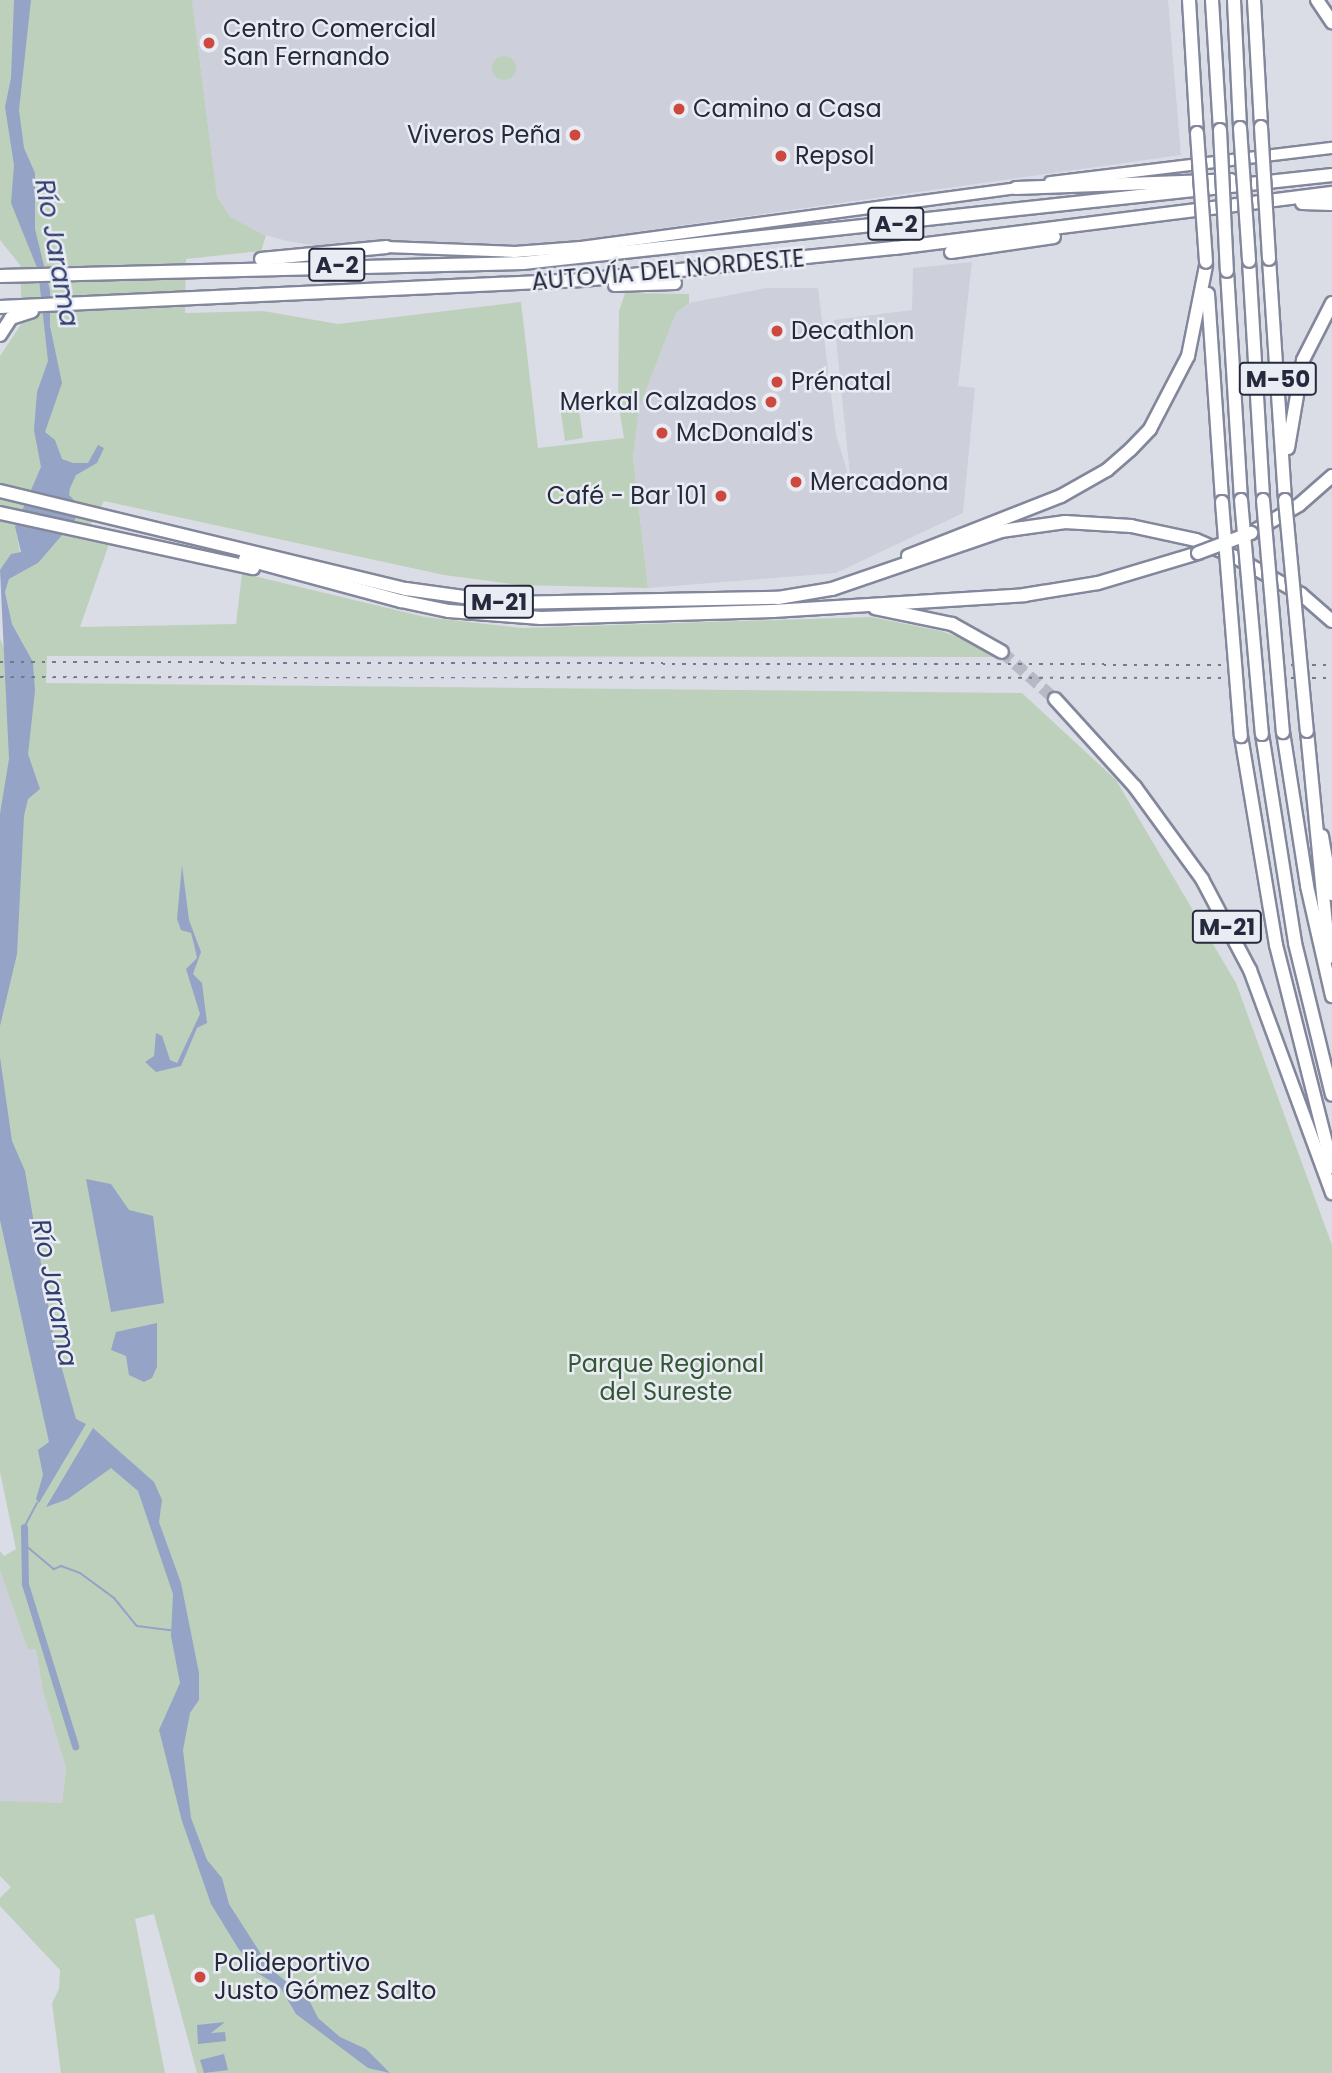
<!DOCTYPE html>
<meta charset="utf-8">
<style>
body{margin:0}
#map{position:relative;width:1332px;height:2073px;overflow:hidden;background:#dbdde6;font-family:Poppins,sans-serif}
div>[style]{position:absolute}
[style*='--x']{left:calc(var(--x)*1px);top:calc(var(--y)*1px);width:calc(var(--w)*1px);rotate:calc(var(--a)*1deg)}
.built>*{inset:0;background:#cdcfdb}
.green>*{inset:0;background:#bdd0bc}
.round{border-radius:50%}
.water>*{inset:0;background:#95a3c6}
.stream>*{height:2px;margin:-1px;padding:0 1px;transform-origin:1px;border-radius:1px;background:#95a3c6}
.canal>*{height:7px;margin:-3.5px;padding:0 3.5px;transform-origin:3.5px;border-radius:3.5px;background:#95a3c6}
.highway-tunnel>*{height:12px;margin-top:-6px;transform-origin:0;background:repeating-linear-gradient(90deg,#b7b9c4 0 12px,transparent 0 18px)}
.roads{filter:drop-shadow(2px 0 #83879c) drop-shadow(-2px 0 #83879c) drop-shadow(0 2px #83879c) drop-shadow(0 -2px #83879c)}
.secondary>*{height:10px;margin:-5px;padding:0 5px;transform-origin:5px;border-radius:5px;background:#fff}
.highway>*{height:12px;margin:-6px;padding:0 6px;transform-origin:6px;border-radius:6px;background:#fff}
.rail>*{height:2px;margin-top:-1px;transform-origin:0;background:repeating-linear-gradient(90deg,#75798f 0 3.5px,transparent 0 10.5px)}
.bridges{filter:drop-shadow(2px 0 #83879c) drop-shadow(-2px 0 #83879c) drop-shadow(0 2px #83879c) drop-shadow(0 -2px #83879c)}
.highway-bridge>*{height:12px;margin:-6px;padding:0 6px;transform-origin:6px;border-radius:6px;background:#fff}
.dots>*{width:19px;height:19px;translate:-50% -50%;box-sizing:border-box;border:4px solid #eaecf4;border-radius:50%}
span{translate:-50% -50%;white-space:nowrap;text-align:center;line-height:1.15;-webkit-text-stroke:5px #eaecf4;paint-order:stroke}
.shield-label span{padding:2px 5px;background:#eaecf4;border:2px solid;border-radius:5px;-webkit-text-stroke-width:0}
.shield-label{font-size:23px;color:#25293c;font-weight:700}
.poi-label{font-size:24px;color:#25293c}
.left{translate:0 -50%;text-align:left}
.right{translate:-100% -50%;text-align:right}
.street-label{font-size:24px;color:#25293c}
.park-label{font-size:24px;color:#335734}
.water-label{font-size:26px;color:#303e6f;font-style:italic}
</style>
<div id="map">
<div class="built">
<i style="clip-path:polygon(192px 0,1168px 0,1181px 155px,521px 248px,367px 254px,287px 241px,247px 230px,230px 217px,217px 196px)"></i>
<i style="clip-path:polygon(972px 262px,958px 386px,975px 388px,963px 513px,836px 573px,648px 588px,633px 457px,639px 408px,676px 313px,689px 303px,766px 288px,818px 288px,836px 434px,851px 485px,834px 320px,912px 310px,913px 268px)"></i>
<i style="clip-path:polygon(0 1571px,28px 1650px,36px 1649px,43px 1692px,66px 1768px,62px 1803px,0 1803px)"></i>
</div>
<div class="green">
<i style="clip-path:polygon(0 0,192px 0,217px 196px,230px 217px,266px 236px,261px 251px,186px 259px,185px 313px,263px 311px,338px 324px,521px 302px,538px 448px,624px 438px,618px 403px,619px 311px,625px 293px,689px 294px,689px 303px,676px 313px,639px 408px,633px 457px,648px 588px,519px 585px,444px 575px,104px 501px,82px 539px,109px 544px,80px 627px,236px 624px,242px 573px,425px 617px,522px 628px,871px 617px,941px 631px,975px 643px,994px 657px,47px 656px,46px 683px,1022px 693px,1116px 780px,1236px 983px,1332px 1245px,1332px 2073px,197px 2073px,154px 1914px,135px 1919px,165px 2073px,61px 2073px,52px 2003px,59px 1989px,60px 1970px,0 1906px,0 1898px,11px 1887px,0 1876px,0 1801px,62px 1803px,66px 1768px,43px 1692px,36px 1649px,28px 1650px,0 1571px,0 1551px,4px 1556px,16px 1549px,0 1472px,0 638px,7px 656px,6px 682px,34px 683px,33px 662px,12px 624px,5px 592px,9px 579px,38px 563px,65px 528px,45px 512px,15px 527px,20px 552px,0 570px,0 356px,22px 323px,20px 265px,0 240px)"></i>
<i class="round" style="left:492px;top:56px;width:24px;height:24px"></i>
<i style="clip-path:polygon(578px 403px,583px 438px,565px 441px,560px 406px)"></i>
</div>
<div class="water">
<i style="clip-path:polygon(14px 0,31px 0,19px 110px,24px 148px,35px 173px,35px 229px,50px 291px,50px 326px,62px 383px,45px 432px,55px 440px,62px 459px,73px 463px,88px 463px,98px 445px,104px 448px,97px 463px,76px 475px,70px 488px,69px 495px,77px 503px,75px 520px,38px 563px,9px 579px,5px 592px,12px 624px,33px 662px,35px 691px,28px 754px,40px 789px,28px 799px,24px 816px,17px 954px,0 1026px,0 814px,9px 759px,0 570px,11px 554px,21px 552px,15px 527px,41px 467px,34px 430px,37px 392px,48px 361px,38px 270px,11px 203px,14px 165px,5px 107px,11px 78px)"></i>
<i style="clip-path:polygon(182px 865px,189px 920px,201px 952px,193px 974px,202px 983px,207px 1023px,197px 1028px,181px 1066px,156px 1072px,145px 1062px,154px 1056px,156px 1033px,162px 1036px,170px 1060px,177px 1063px,200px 1014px,186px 969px,197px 958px,194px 944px,191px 933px,181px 930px,177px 919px)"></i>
<i style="clip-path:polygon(0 1057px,12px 1141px,25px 1171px,55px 1344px,76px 1419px,86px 1424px,39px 1503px,36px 1499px,43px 1475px,38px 1450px,49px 1442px,0 1220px)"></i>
<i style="clip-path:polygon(86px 1179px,111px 1184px,129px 1210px,153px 1216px,164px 1303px,111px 1312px)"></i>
<i style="clip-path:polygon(157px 1323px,157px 1367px,152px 1378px,144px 1382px,129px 1375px,126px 1356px,111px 1350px,116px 1332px)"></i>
<i style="clip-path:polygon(93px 1428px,154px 1482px,162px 1500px,159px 1522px,181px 1583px,199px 1673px,199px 1700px,190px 1713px,183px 1750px,191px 1818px,207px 1860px,222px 1878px,229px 1904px,270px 1968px,310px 2002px,318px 2018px,340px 2037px,366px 2049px,390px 2073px,368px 2068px,296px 2014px,280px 1987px,256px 1972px,238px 1948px,211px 1904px,182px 1821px,159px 1730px,180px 1683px,171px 1636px,173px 1594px,138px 1491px,111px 1468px,68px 1499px,46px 1507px)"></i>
<i style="clip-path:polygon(225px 2022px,211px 2033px,225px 2032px,226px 2041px,198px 2044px,197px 2025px)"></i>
<i style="clip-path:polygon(224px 2054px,228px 2070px,204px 2073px,200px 2060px)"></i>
</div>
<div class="stream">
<i style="--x:37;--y:1503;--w:27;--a:118"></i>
<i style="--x:24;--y:1527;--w:18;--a:87"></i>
<i style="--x:25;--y:1545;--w:38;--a:40"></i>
<i style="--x:54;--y:1569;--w:8;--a:-23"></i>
<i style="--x:61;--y:1566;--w:20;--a:20"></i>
<i style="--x:80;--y:1573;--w:42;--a:36.3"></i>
<i style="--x:114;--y:1598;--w:36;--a:51"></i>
<i style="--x:137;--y:1626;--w:34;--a:7"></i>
</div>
<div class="canal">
<i style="--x:24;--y:1527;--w:57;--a:89"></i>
<i style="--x:25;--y:1584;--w:170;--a:72.8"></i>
</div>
<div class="highway-tunnel">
<i style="--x:1002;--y:652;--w:71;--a:41.6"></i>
</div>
<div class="roads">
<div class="secondary">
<i style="--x:1050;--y:182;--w:284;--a:-6.9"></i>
<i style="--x:386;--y:247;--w:129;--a:2.2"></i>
<i style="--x:515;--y:252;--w:66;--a:-4.3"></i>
<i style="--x:581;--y:247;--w:447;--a:-7.7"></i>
</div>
<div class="highway">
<i style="--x:1189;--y:0;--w:133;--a:86.6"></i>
<i style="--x:1212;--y:0;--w:130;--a:86.5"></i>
<i style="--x:1234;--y:0;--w:128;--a:87.3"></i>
<i style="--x:1254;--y:0;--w:127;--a:86.8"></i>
<i style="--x:1317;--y:0;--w:27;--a:56"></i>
<i style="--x:1016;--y:188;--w:215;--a:-2.1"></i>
<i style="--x:1302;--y:203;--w:30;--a:2"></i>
<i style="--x:951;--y:252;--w:104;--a:-8.3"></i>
<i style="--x:261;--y:259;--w:126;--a:-5.5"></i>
<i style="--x:1269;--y:259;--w:242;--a:86.2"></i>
<i style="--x:1249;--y:261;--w:239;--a:86.6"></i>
<i style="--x:1227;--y:271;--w:229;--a:86.5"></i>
<i style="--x:0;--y:276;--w:523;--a:-1.42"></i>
<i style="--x:523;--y:263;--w:814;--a:-6.21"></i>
<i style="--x:615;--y:285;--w:60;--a:-1.9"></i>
<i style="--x:1208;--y:294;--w:208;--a:86.1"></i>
<i style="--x:0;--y:307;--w:584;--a:-2.65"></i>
<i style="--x:583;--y:280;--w:314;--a:-5.9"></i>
<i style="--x:895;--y:248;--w:440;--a:-7.2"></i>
<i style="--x:0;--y:335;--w:20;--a:-57"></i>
<i style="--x:11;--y:318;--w:22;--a:-18"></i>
<i style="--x:1288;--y:448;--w:89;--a:-80.3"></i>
<i style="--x:1303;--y:360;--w:64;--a:-63"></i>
<i style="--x:0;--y:491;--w:418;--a:13.6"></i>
<i style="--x:406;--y:589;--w:102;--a:7.9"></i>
<i style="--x:507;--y:603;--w:271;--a:-1.1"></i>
<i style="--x:778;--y:598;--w:55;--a:-9.5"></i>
<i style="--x:832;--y:589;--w:179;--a:-18.9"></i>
<i style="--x:1001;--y:531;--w:65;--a:-8"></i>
<i style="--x:1065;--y:522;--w:66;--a:3.5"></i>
<i style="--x:1131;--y:526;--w:66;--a:12.2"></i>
<i style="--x:1196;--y:540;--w:43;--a:23.6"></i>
<i style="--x:1235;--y:557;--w:76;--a:29.3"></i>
<i style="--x:1301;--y:594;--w:41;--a:41.1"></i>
<i style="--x:0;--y:513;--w:259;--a:12.3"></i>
<i style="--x:1251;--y:533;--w:56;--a:-30.3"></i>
<i style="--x:1299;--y:505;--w:44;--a:-41.3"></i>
<i style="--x:908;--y:556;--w:164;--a:-21.4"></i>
<i style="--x:1061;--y:496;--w:53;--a:-29.5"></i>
<i style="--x:1107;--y:470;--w:30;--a:-41"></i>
<i style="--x:1130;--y:450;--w:29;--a:-46"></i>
<i style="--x:1150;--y:429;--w:82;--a:-62.5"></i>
<i style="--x:1188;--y:356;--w:92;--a:-78.7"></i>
<i style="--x:245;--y:559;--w:162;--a:15.1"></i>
<i style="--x:401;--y:601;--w:49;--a:11.8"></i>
<i style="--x:449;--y:611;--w:92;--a:4.4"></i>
<i style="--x:541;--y:618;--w:232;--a:-1.7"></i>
<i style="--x:773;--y:611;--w:252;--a:-3.6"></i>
<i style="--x:1024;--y:595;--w:75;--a:-9.2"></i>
<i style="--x:1098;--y:583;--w:104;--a:-16.7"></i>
<i style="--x:875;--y:608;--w:79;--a:11.7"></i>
<i style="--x:952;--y:624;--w:57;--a:29.2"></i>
<i style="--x:1055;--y:699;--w:119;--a:47.7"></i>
<i style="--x:1135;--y:787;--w:114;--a:53.9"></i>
<i style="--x:1202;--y:879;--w:103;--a:62.2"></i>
<i style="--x:1250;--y:970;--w:238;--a:69.8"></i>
<i style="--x:1307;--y:731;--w:227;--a:84.4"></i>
<i style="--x:1283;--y:732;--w:156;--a:81.1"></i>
<i style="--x:1307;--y:886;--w:113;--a:77.2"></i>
<i style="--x:1262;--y:734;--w:212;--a:81"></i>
<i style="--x:1295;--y:943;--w:156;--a:76.3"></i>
<i style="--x:1241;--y:736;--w:212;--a:80.5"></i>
<i style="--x:1276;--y:945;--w:229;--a:75.8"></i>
<i style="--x:1322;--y:836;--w:59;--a:80.2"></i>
</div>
</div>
<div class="rail">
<i style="--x:0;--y:662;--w:1332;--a:0.13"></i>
<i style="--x:0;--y:677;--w:1332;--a:0.04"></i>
</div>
<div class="bridges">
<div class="highway-bridge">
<i style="--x:1261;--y:127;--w:132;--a:86.5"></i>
<i style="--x:1240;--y:128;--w:133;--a:86.1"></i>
<i style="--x:1220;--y:130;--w:141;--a:87.2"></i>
<i style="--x:1197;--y:133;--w:129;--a:86"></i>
<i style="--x:1241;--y:500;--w:235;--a:84.9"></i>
<i style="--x:1263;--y:500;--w:233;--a:85.1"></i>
<i style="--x:1285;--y:500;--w:232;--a:84.6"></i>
<i style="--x:1222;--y:502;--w:235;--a:85.4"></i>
<i style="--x:1198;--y:553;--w:57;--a:-20.7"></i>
</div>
</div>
<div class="dots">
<i style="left:209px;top:43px;background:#cd483e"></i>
<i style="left:679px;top:109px;background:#cd483e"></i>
<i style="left:575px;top:135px;background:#cd483e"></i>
<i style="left:781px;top:156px;background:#cd483e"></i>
<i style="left:777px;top:331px;background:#cd483e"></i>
<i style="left:777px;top:382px;background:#cd483e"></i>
<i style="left:771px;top:402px;background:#cd483e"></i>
<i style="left:662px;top:433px;background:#cd483e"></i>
<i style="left:796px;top:482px;background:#cd483e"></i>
<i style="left:721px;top:496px;background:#cd483e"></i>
<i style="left:200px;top:1977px;background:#cd483e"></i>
</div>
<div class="shield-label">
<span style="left:896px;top:224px">A-2</span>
<span style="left:337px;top:265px">A-2</span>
<span style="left:1278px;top:379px">M-50</span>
<span style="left:499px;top:602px">M-21</span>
<span style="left:1227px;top:927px">M-21</span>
</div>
<div class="poi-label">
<span class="left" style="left:223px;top:43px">Centro Comercial<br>San Fernando</span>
<span class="left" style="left:693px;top:109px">Camino a Casa</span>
<span class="right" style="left:561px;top:135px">Viveros Peña</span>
<span class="left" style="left:795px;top:156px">Repsol</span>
<span class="left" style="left:791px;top:331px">Decathlon</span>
<span class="left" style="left:791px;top:382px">Prénatal</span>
<span class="right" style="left:757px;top:402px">Merkal Calzados</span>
<span class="left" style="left:676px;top:433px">McDonald's</span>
<span class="left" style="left:810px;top:482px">Mercadona</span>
<span class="right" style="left:707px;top:496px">Café - Bar 101</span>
<span class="left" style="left:214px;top:1977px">Polideportivo<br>Justo Gómez Salto</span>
</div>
<div class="street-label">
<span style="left:668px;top:270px;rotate:-5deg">AUTOVÍA DEL NORDESTE</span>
</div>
<div class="park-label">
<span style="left:666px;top:1378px">Parque Regional<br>del Sureste</span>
</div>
<div class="water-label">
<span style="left:56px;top:253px;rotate:80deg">Río Jarama</span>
<span style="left:54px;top:1293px;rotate:79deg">Río Jarama</span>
</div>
</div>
